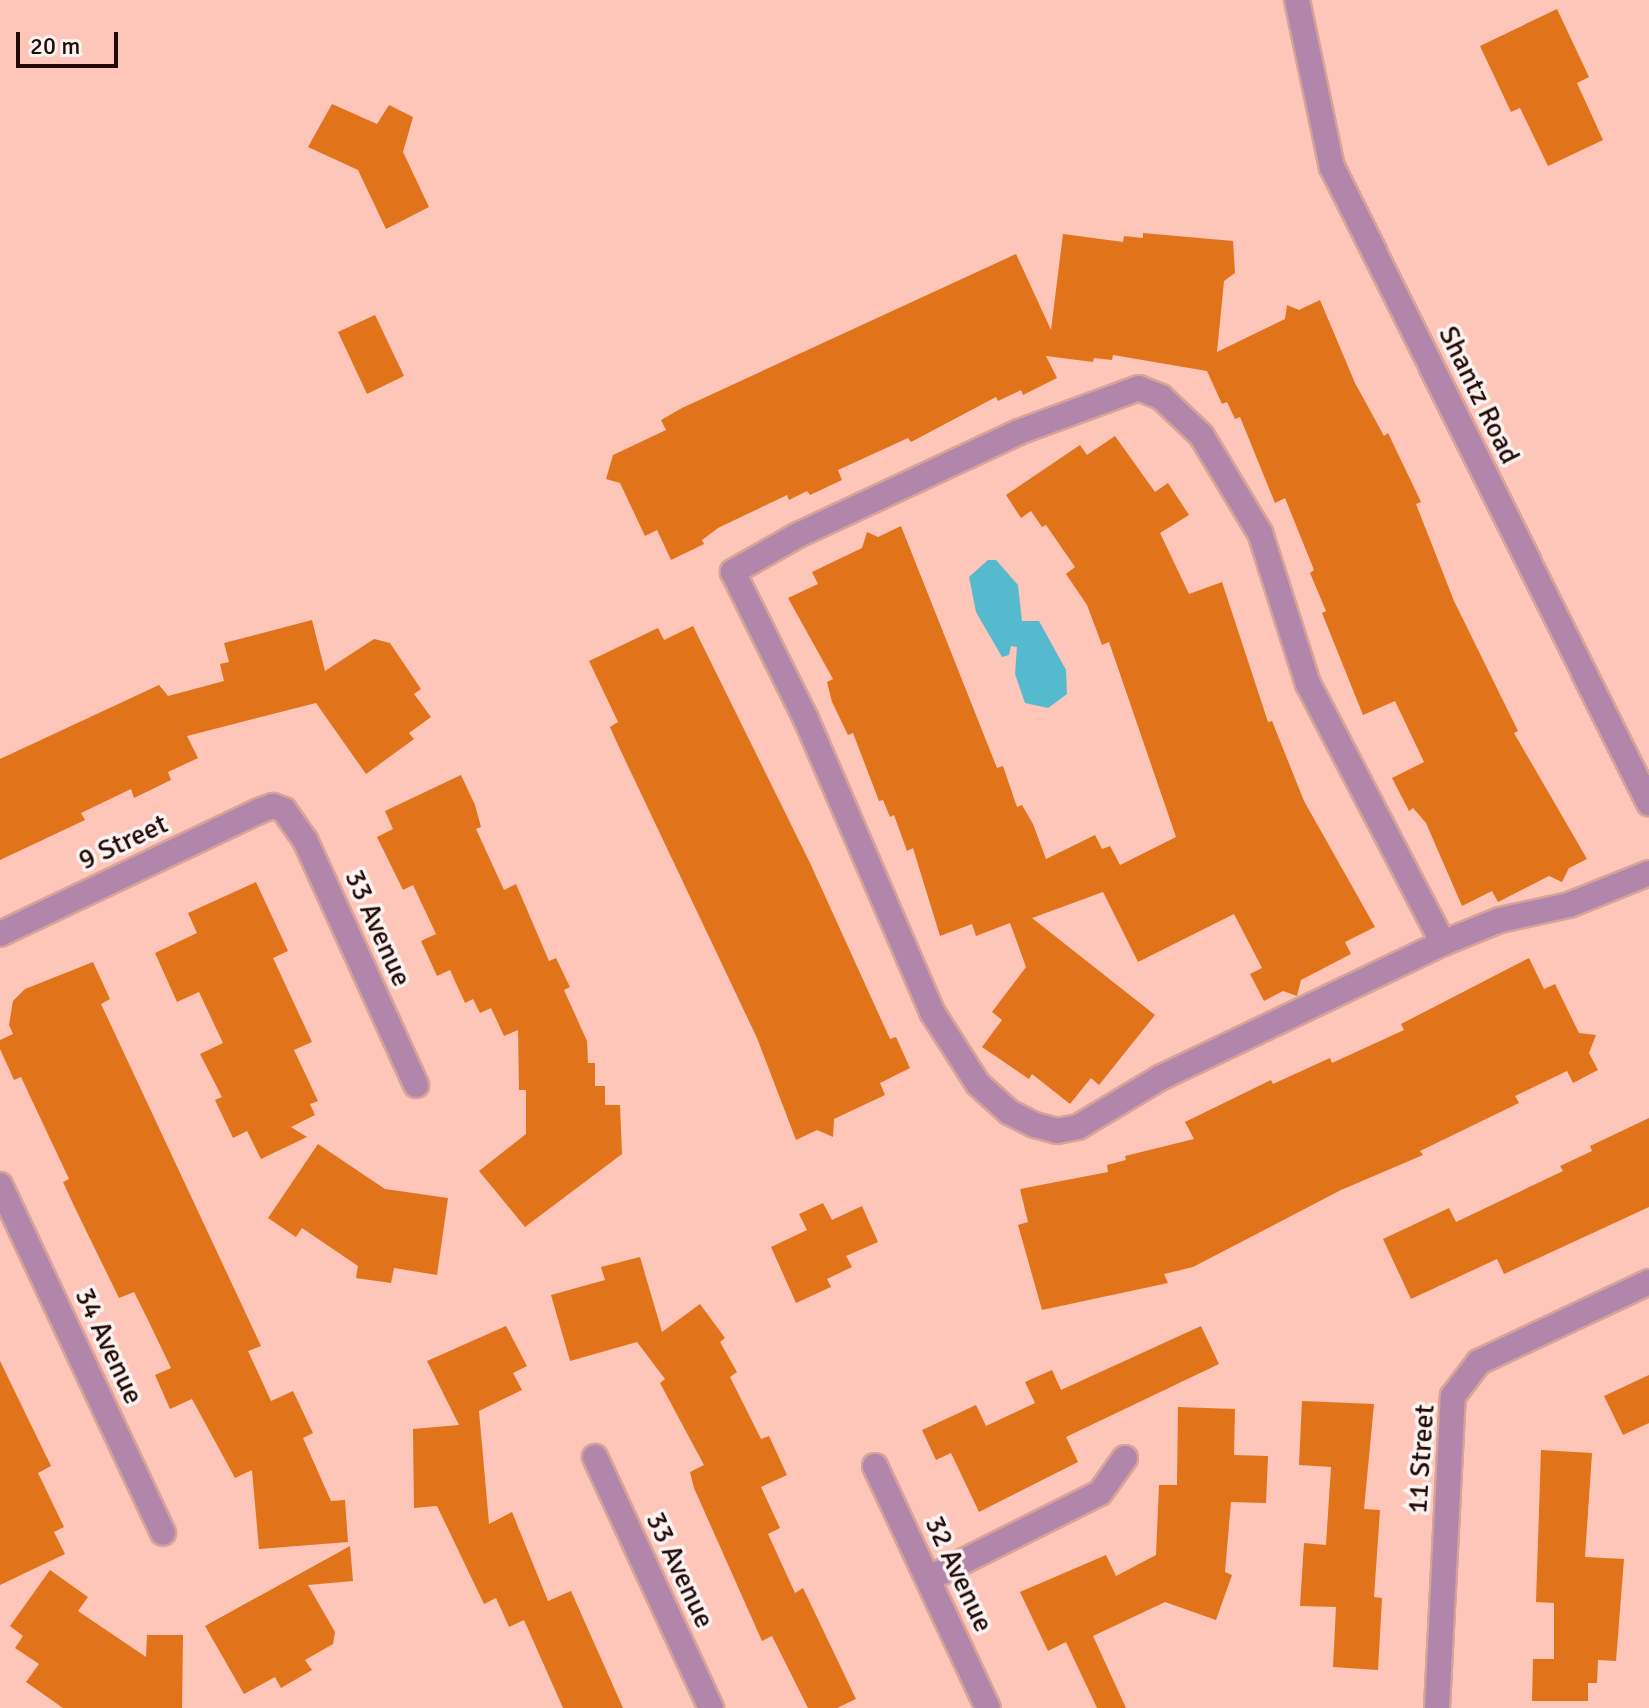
<!DOCTYPE html>
<style>
body{margin:0}
#map{position:relative;width:1649px;height:1708px;overflow:hidden;background:#fec5b9;font-family:Signika,sans-serif}
div>[style]{position:absolute}
[style*='--x']{left:calc(var(--x)*1px);top:calc(var(--y)*1px);width:calc(var(--w)*1px);rotate:calc(var(--a)*1deg)}
.water>*{inset:0;background:#55bace}
.building>*{inset:0;background:#e1731b}
.roads{filter:drop-shadow(2px 0 #d6a399) drop-shadow(-2px 0 #d6a399) drop-shadow(0 2px #d6a399) drop-shadow(0 -2px #d6a399)}
.street>*{height:24px;margin:-12px;padding:0 12px;transform-origin:12px;border-radius:12px;background:#b286aa}
span{translate:-50% -50%;white-space:nowrap;text-align:center;line-height:1.15;-webkit-text-stroke:7px #fbf3f2;paint-order:stroke}
.street-label{font-size:28px;color:#220a06}
.scale{position:absolute;left:16px;top:32px;width:102px;height:36px;box-sizing:border-box;border:4px solid #220a06;border-top:0;padding-left:10px;font-size:24px;line-height:28px;white-space:nowrap;color:#220a06;-webkit-text-stroke:6px #fbf3f2;paint-order:stroke}
</style>
<div id="map">
<div class="water">
<i style="clip-path:polygon(988px 560px,996px 560px,1018px 585px,1022px 621px,1039px 621px,1066px 670px,1067px 694px,1048px 708px,1025px 703px,1015px 674px,1017px 647px,1011px 646px,1009px 655px,1002px 657px,976px 612px,969px 577px)"></i>
</div>
<div class="building">
<i style="clip-path:polygon(1557px 9px,1589px 77px,1577px 83px,1603px 140px,1548px 166px,1520px 108px,1511px 112px,1480px 46px)"></i>
<i style="clip-path:polygon(332px 104px,377px 124px,389px 105px,413px 117px,403px 152px,429px 207px,386px 229px,358px 170px,308px 147px)"></i>
<i style="clip-path:polygon(1143px 233px,1233px 241px,1235px 273px,1224px 281px,1217px 352px,1285px 319px,1287px 305px,1299px 310px,1320px 300px,1355px 383px,1384px 436px,1388px 433px,1421px 502px,1416px 504px,1454px 601px,1518px 731px,1514px 733px,1587px 859px,1569px 868px,1562px 882px,1549px 876px,1498px 902px,1492px 891px,1462px 906px,1426px 823px,1413px 808px,1409px 811px,1392px 778px,1424px 762px,1395px 701px,1363px 715px,1322px 613px,1326px 611px,1310px 573px,1314px 570px,1285px 498px,1275px 503px,1240px 417px,1235px 419px,1227px 402px,1222px 404px,1207px 371px,1113px 355px,1112px 360px,1094px 358px,1093px 362px,1046px 356px,1057px 378px,1023px 395px,1021px 390px,998px 401px,996px 397px,911px 442px,908px 438px,838px 470px,842px 480px,810px 495px,807px 491px,789px 500px,787px 495px,718px 528px,702px 540px,704px 544px,671px 560px,657px 530px,645px 536px,620px 483px,606px 479px,613px 455px,666px 430px,661px 420px,682px 408px,1016px 254px,1051px 330px,1063px 234px,1123px 242px,1124px 236px,1143px 238px)"></i>
<i style="clip-path:polygon(375px 315px,404px 376px,367px 394px,338px 332px)"></i>
<i style="clip-path:polygon(1115px 436px,1155px 492px,1168px 483px,1189px 515px,1160px 533px,1189px 594px,1222px 582px,1268px 722px,1272px 721px,1304px 801px,1375px 927px,1345px 942px,1351px 954px,1301px 980px,1297px 996px,1283px 991px,1264px 1001px,1250px 974px,1262px 968px,1234px 914px,1138px 962px,1103px 892px,1032px 918px,1155px 1015px,1099px 1085px,1091px 1078px,1070px 1104px,1032px 1074px,1029px 1079px,982px 1047px,1002px 1020px,992px 1012px,1026px 967px,1010px 923px,976px 936px,972px 924px,940px 936px,913px 848px,907px 851px,894px 815px,890px 817px,883px 800px,879px 801px,853px 733px,848px 735px,832px 702px,827px 682px,833px 679px,788px 598px,818px 584px,812px 572px,862px 548px,867px 532px,878px 537px,901px 526px,997px 768px,1003px 766px,1017px 807px,1022px 805px,1033px 824px,1046px 859px,1095px 835px,1102px 849px,1110px 846px,1120px 865px,1176px 837px,1109px 642px,1102px 645px,1087px 605px,1066px 574px,1075px 567px,1046px 525px,1042px 527px,1031px 511px,1021px 518px,1006px 495px,1080px 445px,1087px 455px)"></i>
<i style="clip-path:polygon(312px 620px,325px 671px,374px 639px,390px 643px,421px 689px,414px 694px,431px 717px,409px 733px,414px 739px,366px 774px,316px 703px,187px 736px,198px 758px,168px 772px,171px 780px,134px 798px,131px 789px,81px 813px,85px 820px,0 860px,0 759px,159px 685px,168px 696px,224px 681px,220px 664px,229px 662px,224px 643px)"></i>
<i style="clip-path:polygon(693px 626px,810px 863px,890px 1039px,896px 1037px,910px 1068px,880px 1083px,885px 1095px,834px 1119px,833px 1137px,817px 1130px,796px 1140px,757px 1038px,618px 745px,610px 727px,618px 722px,589px 661px,658px 628px,664px 640px)"></i>
<i style="clip-path:polygon(461px 775px,475px 805px,481px 827px,476px 829px,504px 890px,516px 884px,549px 961px,556px 958px,570px 987px,564px 990px,587px 1041px,588px 1063px,595px 1063px,595px 1086px,605px 1086px,605px 1105px,620px 1105px,622px 1154px,525px 1227px,479px 1171px,526px 1134px,526px 1090px,519px 1090px,518px 1030px,504px 1036px,491px 1008px,480px 1013px,473px 999px,465px 1003px,450px 970px,437px 976px,421px 941px,436px 934px,413px 885px,403px 890px,377px 837px,393px 829px,385px 811px)"></i>
<i style="clip-path:polygon(256px 882px,288px 951px,273px 958px,312px 1042px,294px 1050px,318px 1101px,310px 1104px,315px 1115px,291px 1127px,307px 1137px,261px 1159px,247px 1131px,233px 1138px,215px 1100px,222px 1097px,200px 1054px,223px 1043px,199px 992px,177px 1002px,155px 953px,197px 933px,188px 913px)"></i>
<i style="clip-path:polygon(1529px 958px,1544px 989px,1555px 984px,1579px 1033px,1596px 1035px,1589px 1053px,1598px 1070px,1573px 1083px,1567px 1071px,1515px 1096px,1519px 1103px,1420px 1151px,1423px 1155px,1341px 1190px,1193px 1267px,1164px 1274px,1168px 1283px,1042px 1310px,1018px 1225px,1028px 1222px,1020px 1189px,1108px 1172px,1107px 1165px,1126px 1160px,1125px 1156px,1194px 1139px,1185px 1122px,1271px 1080px,1273px 1084px,1330px 1058px,1332px 1063px,1404px 1030px,1401px 1024px)"></i>
<i style="clip-path:polygon(93px 962px,110px 999px,101px 1004px,261px 1346px,248px 1351px,271px 1401px,293px 1391px,313px 1433px,303px 1438px,331px 1501px,345px 1500px,348px 1542px,259px 1549px,252px 1470px,235px 1478px,192px 1399px,170px 1409px,155px 1375px,171px 1368px,148px 1320px,134px 1292px,119px 1298px,75px 1208px,63px 1182px,69px 1179px,21px 1077px,14px 1080px,0 1049px,0 1040px,13px 1034px,9px 1025px,13px 1001px,25px 989px)"></i>
<i style="clip-path:polygon(1649px 1118px,1649px 1207px,1504px 1274px,1497px 1259px,1411px 1299px,1383px 1239px,1449px 1208px,1456px 1222px,1563px 1171px,1560px 1166px,1592px 1151px,1590px 1146px)"></i>
<i style="clip-path:polygon(318px 1144px,385px 1189px,448px 1198px,437px 1275px,394px 1268px,391px 1283px,356px 1278px,358px 1266px,302px 1228px,296px 1237px,268px 1218px)"></i>
<i style="clip-path:polygon(823px 1203px,832px 1220px,862px 1206px,878px 1242px,846px 1256px,852px 1267px,827px 1279px,831px 1287px,796px 1303px,771px 1247px,807px 1230px,799px 1214px)"></i>
<i style="clip-path:polygon(640px 1257px,662px 1332px,700px 1304px,725px 1338px,720px 1342px,737px 1372px,730px 1377px,761px 1439px,769px 1436px,787px 1475px,761px 1487px,780px 1528px,768px 1534px,795px 1593px,803px 1588px,856px 1699px,837px 1708px,808px 1708px,772px 1636px,762px 1641px,694px 1488px,690px 1472px,704px 1465px,660px 1383px,665px 1379px,637px 1342px,570px 1361px,551px 1295px,605px 1280px,601px 1267px)"></i>
<i style="clip-path:polygon(506px 1326px,527px 1366px,513px 1373px,522px 1390px,479px 1411px,489px 1524px,512px 1512px,548px 1601px,571px 1591px,623px 1708px,563px 1708px,524px 1620px,509px 1627px,496px 1598px,484px 1604px,437px 1506px,414px 1508px,413px 1429px,459px 1425px,427px 1361px)"></i>
<i style="clip-path:polygon(1201px 1326px,1219px 1364px,1066px 1437px,1078px 1462px,979px 1512px,951px 1453px,936px 1460px,922px 1430px,976px 1405px,986px 1426px,1035px 1403px,1025px 1382px,1052px 1370px,1061px 1390px)"></i>
<i style="clip-path:polygon(0 1361px,51px 1466px,38px 1473px,64px 1527px,54px 1532px,65px 1554px,0 1585px)"></i>
<i style="clip-path:polygon(1649px 1375px,1649px 1423px,1623px 1435px,1604px 1396px)"></i>
<i style="clip-path:polygon(1302px 1401px,1374px 1404px,1364px 1509px,1380px 1510px,1374px 1597px,1382px 1598px,1378px 1670px,1333px 1667px,1336px 1607px,1300px 1606px,1304px 1543px,1326px 1545px,1331px 1467px,1299px 1465px)"></i>
<i style="clip-path:polygon(1178px 1407px,1235px 1409px,1234px 1455px,1268px 1456px,1266px 1503px,1231px 1502px,1225px 1572px,1232px 1575px,1216px 1620px,1165px 1602px,1093px 1636px,1126px 1708px,1097px 1708px,1066px 1642px,1048px 1651px,1020px 1592px,1106px 1555px,1116px 1576px,1156px 1555px,1159px 1485px,1177px 1485px)"></i>
<i style="clip-path:polygon(1541px 1450px,1592px 1453px,1585px 1557px,1624px 1559px,1616px 1661px,1598px 1660px,1597px 1683px,1588px 1683px,1588px 1701px,1532px 1701px,1533px 1659px,1554px 1659px,1554px 1603px,1536px 1602px)"></i>
<i style="clip-path:polygon(350px 1546px,353px 1581px,308px 1585px,335px 1632px,333px 1644px,305px 1660px,312px 1670px,281px 1688px,275px 1677px,244px 1694px,205px 1626px)"></i>
<i style="clip-path:polygon(50px 1570px,88px 1597px,78px 1611px,146px 1657px,147px 1635px,183px 1635px,182px 1708px,63px 1708px,26px 1682px,39px 1664px,15px 1648px,23px 1636px,10px 1626px)"></i>
</div>
<div class="roads">
<div class="street">
<i style="--x:1297;--y:0;--w:171;--a:78.2"></i>
<i style="--x:1332;--y:167;--w:711;--a:63.51"></i>
<i style="--x:0;--y:934;--w:287;--a:-25.4"></i>
<i style="--x:259;--y:811;--w:15;--a:-20"></i>
<i style="--x:273;--y:806;--w:12;--a:20"></i>
<i style="--x:284;--y:810;--w:37;--a:55"></i>
<i style="--x:305;--y:840;--w:269;--a:65.6"></i>
<i style="--x:1443;--y:943;--w:292;--a:-117.5"></i>
<i style="--x:1308;--y:684;--w:158;--a:-107.6"></i>
<i style="--x:1260;--y:533;--w:114;--a:-121"></i>
<i style="--x:1201;--y:435;--w:55;--a:-136.5"></i>
<i style="--x:1161;--y:397;--w:24;--a:-158"></i>
<i style="--x:1139;--y:388;--w:128;--a:159.9"></i>
<i style="--x:1019;--y:432;--w:244;--a:155"></i>
<i style="--x:798;--y:535;--w:75;--a:150.4"></i>
<i style="--x:733;--y:572;--w:164;--a:63.6"></i>
<i style="--x:806;--y:719;--w:319;--a:66.7"></i>
<i style="--x:932;--y:1012;--w:85;--a:57.4"></i>
<i style="--x:978;--y:1084;--w:42;--a:42.1"></i>
<i style="--x:1009;--y:1112;--w:29;--a:27"></i>
<i style="--x:1035;--y:1125;--w:23;--a:15"></i>
<i style="--x:1057;--y:1131;--w:21;--a:-11"></i>
<i style="--x:1078;--y:1127;--w:96;--a:-30.9"></i>
<i style="--x:1160;--y:1078;--w:314;--a:-25.5"></i>
<i style="--x:1443;--y:943;--w:61;--a:-22"></i>
<i style="--x:1500;--y:920;--w:71;--a:-12.3"></i>
<i style="--x:1569;--y:905;--w:86;--a:-21.8"></i>
<i style="--x:0;--y:1185;--w:384;--a:64.9"></i>
<i style="--x:595;--y:1457;--w:277;--a:65.2"></i>
<i style="--x:875;--y:1466;--w:267;--a:65"></i>
<i style="--x:928;--y:1579;--w:192;--a:-26.6"></i>
<i style="--x:1100;--y:1493;--w:43;--a:-54.5"></i>
<i style="--x:1437;--y:1708;--w:312;--a:-87.1"></i>
<i style="--x:1453;--y:1396;--w:43;--a:-52.6"></i>
<i style="--x:1479;--y:1362;--w:188;--a:-25.2"></i>
</div>
</div>
<div class="street-label">
<span style="left:1479px;top:395px;rotate:64deg">Shantz Road</span>
<span style="left:123px;top:842px;rotate:-25deg">9 Street</span>
<span style="left:378px;top:928px;rotate:66deg">33 Avenue</span>
<span style="left:109px;top:1346px;rotate:65deg">34 Avenue</span>
<span style="left:1421px;top:1459px;rotate:-86deg">11 Street</span>
<span style="left:680px;top:1570px;rotate:65deg">33 Avenue</span>
<span style="left:959px;top:1574px;rotate:65deg">32 Avenue</span>
</div>
<div class="scale">20 m</div>
</div>
